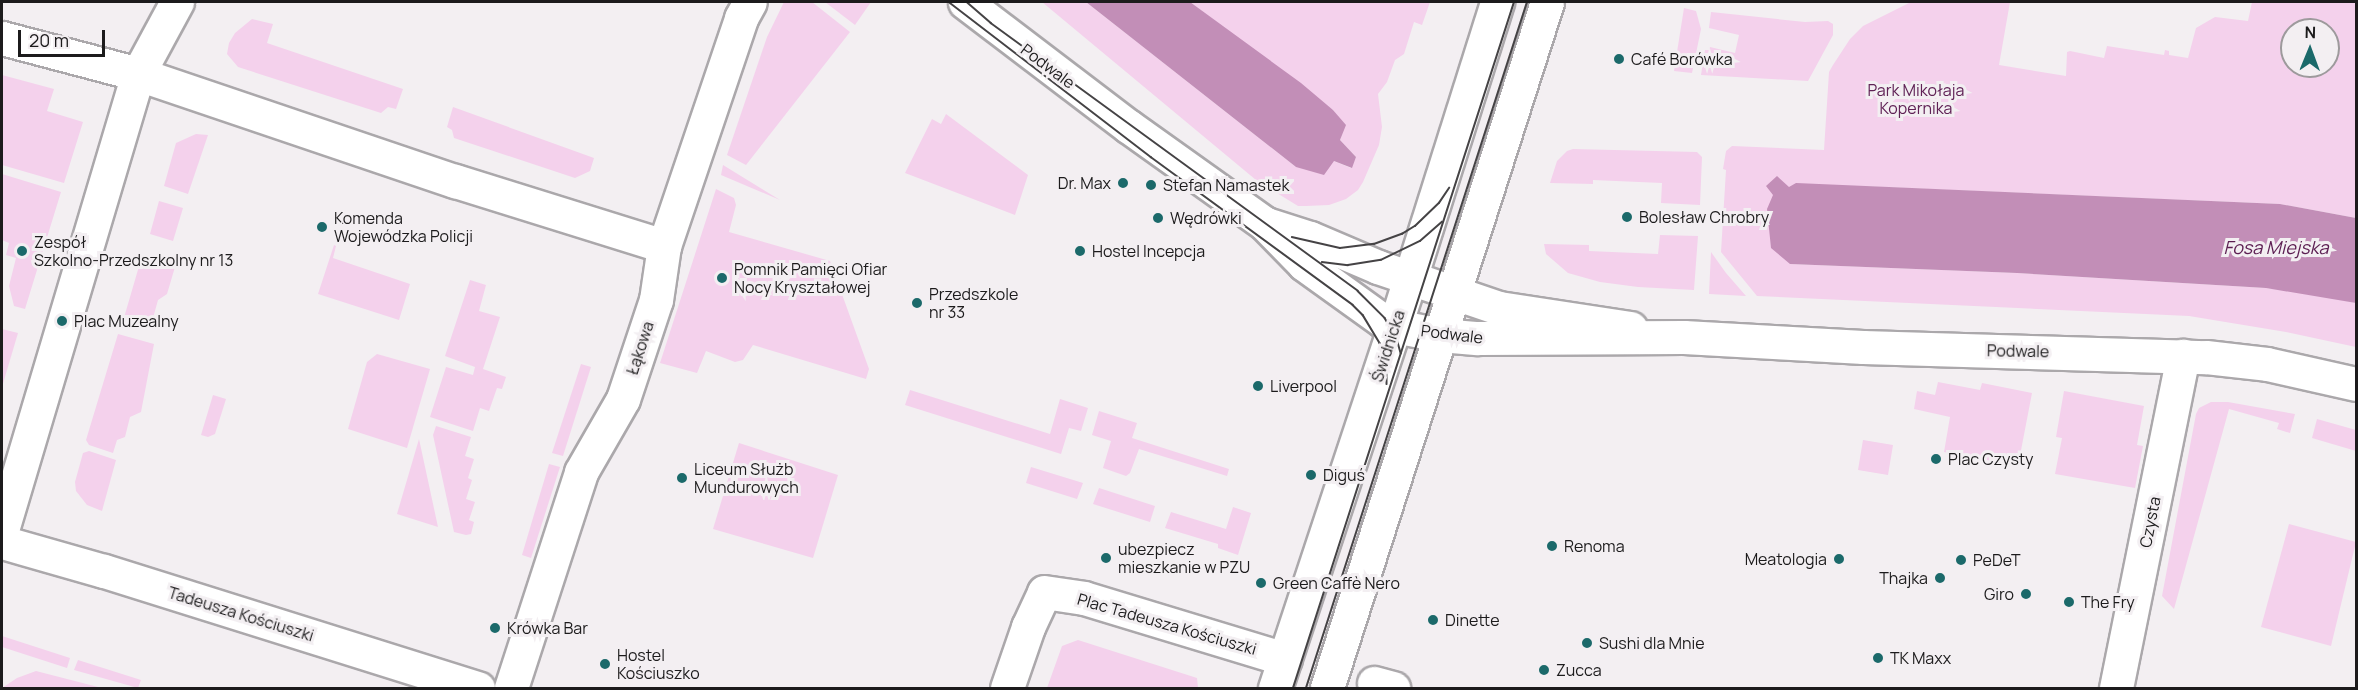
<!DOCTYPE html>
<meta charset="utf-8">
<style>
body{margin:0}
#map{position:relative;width:2358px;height:690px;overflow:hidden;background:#f3eff2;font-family:Manrope,sans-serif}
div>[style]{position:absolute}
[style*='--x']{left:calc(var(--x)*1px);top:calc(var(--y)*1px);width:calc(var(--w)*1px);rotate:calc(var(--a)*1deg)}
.green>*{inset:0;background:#f4d1ec}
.water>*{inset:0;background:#c28eb7}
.roads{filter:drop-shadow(2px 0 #aba8ab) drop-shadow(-2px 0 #aba8ab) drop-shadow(0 2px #aba8ab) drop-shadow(0 -2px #aba8ab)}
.minor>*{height:33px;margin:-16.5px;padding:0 16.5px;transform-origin:16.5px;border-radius:16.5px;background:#fff}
.major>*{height:33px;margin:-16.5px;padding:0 16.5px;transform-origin:16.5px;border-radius:16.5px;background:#fff}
.tram>*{height:1.5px;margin:-0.75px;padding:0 0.75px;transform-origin:0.75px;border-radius:0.75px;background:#454345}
.dots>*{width:16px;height:16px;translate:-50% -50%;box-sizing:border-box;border:3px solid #f3eff2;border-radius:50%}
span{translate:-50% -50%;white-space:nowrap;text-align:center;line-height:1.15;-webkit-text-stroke:6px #f3eff2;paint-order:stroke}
.poi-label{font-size:16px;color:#1c1b1c}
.left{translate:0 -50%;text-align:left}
.right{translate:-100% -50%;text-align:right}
.street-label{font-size:16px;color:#1c1b1c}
.park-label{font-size:16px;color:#602256}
.water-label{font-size:18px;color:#5c1e52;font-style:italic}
.frame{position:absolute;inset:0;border:3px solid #1c1b1c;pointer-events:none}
.north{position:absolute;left:2280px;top:18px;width:60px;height:60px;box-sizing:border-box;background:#f3eff2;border:2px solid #9d9a9c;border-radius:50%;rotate:1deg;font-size:16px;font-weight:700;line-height:24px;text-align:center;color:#1c1b1c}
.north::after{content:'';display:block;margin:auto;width:21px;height:27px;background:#1b696a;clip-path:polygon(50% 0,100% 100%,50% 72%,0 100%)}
.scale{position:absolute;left:18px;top:30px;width:87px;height:27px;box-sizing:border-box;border:3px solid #1c1b1c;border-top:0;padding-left:8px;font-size:18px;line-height:21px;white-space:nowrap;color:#1c1b1c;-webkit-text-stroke:4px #f3eff2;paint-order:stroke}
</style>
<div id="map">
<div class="green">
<i style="clip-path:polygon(784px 2px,812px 2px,850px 32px,746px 165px,727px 155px,767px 37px)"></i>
<i style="clip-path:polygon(825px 2px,871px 2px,855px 25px)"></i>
<i style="clip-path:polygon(1042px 2px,1086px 2px,1296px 167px,1334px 161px,1351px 168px,1356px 157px,1340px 140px,1345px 125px,1333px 110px,1190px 2px,1430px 2px,1422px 25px,1414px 22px,1404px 54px,1395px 60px,1387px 82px,1378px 94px,1382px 127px,1379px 145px,1363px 182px,1358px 190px,1346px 199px,1329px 205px,1306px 206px,1298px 206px,1256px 180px)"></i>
<i style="clip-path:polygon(evenodd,1911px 2px,2010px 2px,1999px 65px,2066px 76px,2067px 52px,2070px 51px,2104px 58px,2107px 46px,2164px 55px,2165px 50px,2169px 51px,2169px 55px,2188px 58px,2196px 28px,2215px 17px,2248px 21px,2252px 2px,2356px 2px,2356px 218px,2280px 204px,1857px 186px,1789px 187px,1773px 195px,1790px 264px,2017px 273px,2266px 288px,2310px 293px,2356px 303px,2356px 347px,2286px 332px,2189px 316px,1757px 296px,1721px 252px,1726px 170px,1723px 169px,1726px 151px,1732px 146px,1824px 150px,1829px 72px,1833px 65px,1850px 39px,1863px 26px,1911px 2px,2292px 30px,2328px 30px,2328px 66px,2292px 66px,2292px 30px)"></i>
<i style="clip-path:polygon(1684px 8px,1696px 11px,1701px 29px,1692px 73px,1674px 71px)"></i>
<i style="clip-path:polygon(1711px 12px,1805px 22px,1828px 21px,1833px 24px,1833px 35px,1808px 81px,1701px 75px,1705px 50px,1709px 50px,1710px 47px,1735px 53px,1739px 35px,1709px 28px)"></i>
<i style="clip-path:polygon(252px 19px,273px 24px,267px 43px,403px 89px,396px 109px,388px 107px,381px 113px,238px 67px,227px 54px,229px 43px,235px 33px)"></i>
<i style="clip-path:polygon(2px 75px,54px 89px,47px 111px,83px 122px,64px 183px,2px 165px)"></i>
<i style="clip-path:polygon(453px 107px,594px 158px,590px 171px,575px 178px,454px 138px,452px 130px,447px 127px)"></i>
<i style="clip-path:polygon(946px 114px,1028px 175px,1015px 215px,905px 173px,932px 119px,941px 124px)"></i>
<i style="clip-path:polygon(196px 134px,208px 135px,188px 194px,164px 186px,176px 143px)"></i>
<i style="clip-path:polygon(1573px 149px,1697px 152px,1702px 157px,1700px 205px,1661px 203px,1662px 183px,1593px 180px,1593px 184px,1550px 183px,1557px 161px,1567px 151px)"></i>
<i style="clip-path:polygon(723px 165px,780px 200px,721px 175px)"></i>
<i style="clip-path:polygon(2px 174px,61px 192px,25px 309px,14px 306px,9px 286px,16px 258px,6px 255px,9px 243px,2px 240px)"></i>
<i style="clip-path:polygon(716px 189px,734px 198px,736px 205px,729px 232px,830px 261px,869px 369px,866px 379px,753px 345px,743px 360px,735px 362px,706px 351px,697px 373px,660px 363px)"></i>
<i style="clip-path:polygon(159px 201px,183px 208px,173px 241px,150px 234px)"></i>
<i style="clip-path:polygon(1660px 235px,1698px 236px,1694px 290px,1638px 287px,1600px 282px,1568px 273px,1546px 254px,1544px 244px,1589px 245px,1589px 251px,1658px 254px)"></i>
<i style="clip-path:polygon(334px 245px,336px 246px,333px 258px,410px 284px,399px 320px,318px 294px)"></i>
<i style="clip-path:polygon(1711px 252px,1726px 273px,1746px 296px,1709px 294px)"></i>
<i style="clip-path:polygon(142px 256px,175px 267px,167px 294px,158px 300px,150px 329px,123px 321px)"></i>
<i style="clip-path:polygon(470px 280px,486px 285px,479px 311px,500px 317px,483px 369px,506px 377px,502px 389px,497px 388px,489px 411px,480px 408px,473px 431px,430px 417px,446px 367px,473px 375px,475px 367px,445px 356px)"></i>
<i style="clip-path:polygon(2px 329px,18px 333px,2px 387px)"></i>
<i style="clip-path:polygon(118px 334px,154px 344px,141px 412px,130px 417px,125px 437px,117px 440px,113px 453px,89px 445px,86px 440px)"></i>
<i style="clip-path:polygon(377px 354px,430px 369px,407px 448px,348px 429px,367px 362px)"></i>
<i style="clip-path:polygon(581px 364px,591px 367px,563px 456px,552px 453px)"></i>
<i style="clip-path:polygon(1938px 382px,1980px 390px,1982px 383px,2032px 393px,2018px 466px,1944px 452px,1950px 417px,1914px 409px,1917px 391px,1935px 395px)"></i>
<i style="clip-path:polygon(910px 390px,1050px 434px,1060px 399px,1088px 408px,1081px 431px,1069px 428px,1061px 454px,905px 405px)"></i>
<i style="clip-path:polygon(2064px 391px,2144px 406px,2137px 445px,2143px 446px,2135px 488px,2055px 474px,2062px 438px,2056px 437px)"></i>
<i style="clip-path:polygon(213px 395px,226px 399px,215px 434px,208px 437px,201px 435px)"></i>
<i style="clip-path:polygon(2211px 402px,2228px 402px,2295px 414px,2290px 433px,2277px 429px,2279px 423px,2229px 409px,2174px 609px,2162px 596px,2196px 414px,2199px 408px)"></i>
<i style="clip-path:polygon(1099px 411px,1137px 423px,1132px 438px,1229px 469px,1227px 476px,1139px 449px,1130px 473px,1126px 476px,1103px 468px,1111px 441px,1092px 435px)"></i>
<i style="clip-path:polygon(2317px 419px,2356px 430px,2356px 451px,2312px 438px)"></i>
<i style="clip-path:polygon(436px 426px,471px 437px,465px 456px,474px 459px,468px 478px,472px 480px,466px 499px,475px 502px,469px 520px,474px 522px,471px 534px,466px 535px,454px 532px,433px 435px)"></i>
<i style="clip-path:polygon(419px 439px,438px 527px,397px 514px)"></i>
<i style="clip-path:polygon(1863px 440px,1893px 445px,1888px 475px,1858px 470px)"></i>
<i style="clip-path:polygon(739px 443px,838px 475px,813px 558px,713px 529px)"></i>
<i style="clip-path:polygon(89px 451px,116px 460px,102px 511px,87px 505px,76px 491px,75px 482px,83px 453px)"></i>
<i style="clip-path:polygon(549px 464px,560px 467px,531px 558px,522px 555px)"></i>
<i style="clip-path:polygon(1031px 467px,1083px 483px,1077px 499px,1026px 483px)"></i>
<i style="clip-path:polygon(1099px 488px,1155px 506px,1150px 522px,1093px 504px)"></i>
<i style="clip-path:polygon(1233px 507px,1251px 513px,1238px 555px,1218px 548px,1218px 544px,1165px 528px,1171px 512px,1226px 529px)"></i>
<i style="clip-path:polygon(2289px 524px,2356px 542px,2331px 646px,2261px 627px)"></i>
<i style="clip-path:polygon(2px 636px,70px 658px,67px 668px,2px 647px)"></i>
<i style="clip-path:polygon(1078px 640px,1197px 678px,1198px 688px,1047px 688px,1062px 646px)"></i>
<i style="clip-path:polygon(78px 660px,141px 680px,138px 688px,74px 670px)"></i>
<i style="clip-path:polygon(36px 671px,102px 688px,2px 688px,17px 678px)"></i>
</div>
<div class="water">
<i style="clip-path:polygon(1086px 2px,1190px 2px,1301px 83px,1333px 110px,1346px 125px,1340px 140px,1356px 157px,1352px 168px,1334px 161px,1324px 175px,1296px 167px)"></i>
<i style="clip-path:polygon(1777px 176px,1789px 187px,1796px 183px,2280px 204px,2356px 218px,2356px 303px,2266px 288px,2017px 273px,1790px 264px,1771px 248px,1767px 209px,1773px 195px,1766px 186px)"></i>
</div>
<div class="roads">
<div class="minor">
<i style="--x:965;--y:2;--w:205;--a:37.3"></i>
<i style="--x:1128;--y:126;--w:167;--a:35.5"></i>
<i style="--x:1264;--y:223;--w:57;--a:45.7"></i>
<i style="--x:1304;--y:264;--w:97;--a:35.8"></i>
<i style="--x:1383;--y:321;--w:13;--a:23"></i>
<i style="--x:1395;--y:326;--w:340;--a:-72.5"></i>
<i style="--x:2;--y:38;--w:141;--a:14.8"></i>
<i style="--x:138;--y:74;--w:335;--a:18.7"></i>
<i style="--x:455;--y:181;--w:219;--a:17.3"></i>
<i style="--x:1266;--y:224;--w:46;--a:17.7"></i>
<i style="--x:1310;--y:238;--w:74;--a:23.1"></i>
<i style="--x:1378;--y:267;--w:128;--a:18.7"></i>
<i style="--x:1499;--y:308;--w:133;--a:8.7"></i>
<i style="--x:2;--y:530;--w:476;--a:-73.4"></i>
<i style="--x:138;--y:74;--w:82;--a:-61.6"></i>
<i style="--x:2;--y:542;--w:106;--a:15.9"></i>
<i style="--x:104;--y:571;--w:392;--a:17.4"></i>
<i style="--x:1374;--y:683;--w:20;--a:15"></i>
<i style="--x:511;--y:688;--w:227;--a:-72"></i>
<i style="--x:581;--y:472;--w:84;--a:-60.1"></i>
<i style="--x:623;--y:399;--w:104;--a:-71.6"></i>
<i style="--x:656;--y:300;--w:55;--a:-81.6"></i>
<i style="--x:664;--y:246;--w:241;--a:-71.3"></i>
<i style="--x:741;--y:18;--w:18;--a:-61"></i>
<i style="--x:1007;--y:688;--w:65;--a:-71"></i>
<i style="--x:1028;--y:627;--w:38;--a:-65"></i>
<i style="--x:1044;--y:592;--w:40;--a:8.5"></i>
<i style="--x:1084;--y:598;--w:210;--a:16.9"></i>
<i style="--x:2116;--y:688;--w:339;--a:-78.6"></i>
</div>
<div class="major">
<i style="--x:1275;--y:688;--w:381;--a:-71.7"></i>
<i style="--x:1395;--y:326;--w:46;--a:11.3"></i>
<i style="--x:1440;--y:335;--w:38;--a:5"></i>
<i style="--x:1478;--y:338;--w:206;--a:-0.3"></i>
<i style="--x:1684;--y:337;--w:179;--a:3.2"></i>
<i style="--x:1863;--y:347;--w:343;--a:1.7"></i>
<i style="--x:2206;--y:357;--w:61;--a:6.5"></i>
<i style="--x:2267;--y:364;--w:91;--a:12.7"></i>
<i style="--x:1327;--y:688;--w:720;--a:-72.22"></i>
</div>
</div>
<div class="tram">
<i style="--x:949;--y:2;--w:255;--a:37.5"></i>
<i style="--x:1151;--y:157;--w:250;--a:36.2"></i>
<i style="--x:1353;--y:305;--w:14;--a:45"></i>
<i style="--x:1363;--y:315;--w:33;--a:59"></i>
<i style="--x:1380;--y:343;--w:28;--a:75"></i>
<i style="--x:1387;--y:370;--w:14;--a:90"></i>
<i style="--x:967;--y:2;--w:32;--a:41"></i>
<i style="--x:991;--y:23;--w:454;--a:36.1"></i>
<i style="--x:1358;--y:291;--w:38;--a:45"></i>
<i style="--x:1385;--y:318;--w:24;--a:60"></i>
<i style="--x:1397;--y:339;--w:15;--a:74"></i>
<i style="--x:1292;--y:237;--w:49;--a:12.9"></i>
<i style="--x:1340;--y:248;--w:34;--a:-7"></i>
<i style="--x:1374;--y:244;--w:30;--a:-20"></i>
<i style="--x:1402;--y:234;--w:15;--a:-32"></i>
<i style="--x:1415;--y:226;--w:33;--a:-44"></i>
<i style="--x:1439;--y:203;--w:18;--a:-56"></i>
<i style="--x:1322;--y:262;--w:26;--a:7"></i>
<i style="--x:1348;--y:265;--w:33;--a:-9"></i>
<i style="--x:1381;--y:260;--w:43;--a:-26"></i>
<i style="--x:1420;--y:241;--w:29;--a:-41"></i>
<i style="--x:1293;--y:688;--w:721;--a:-72.14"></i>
<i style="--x:1306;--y:688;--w:721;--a:-72.14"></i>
</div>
<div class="dots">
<i style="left:1619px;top:59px;background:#1b696a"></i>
<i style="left:1123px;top:183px;background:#1b696a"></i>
<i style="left:1151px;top:185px;background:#1b696a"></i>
<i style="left:1627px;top:217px;background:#1b696a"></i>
<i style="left:1158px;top:218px;background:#1b696a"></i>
<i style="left:322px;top:227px;background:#1b696a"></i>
<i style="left:22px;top:251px;background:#1b696a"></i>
<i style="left:1080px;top:251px;background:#1b696a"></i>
<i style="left:722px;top:278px;background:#1b696a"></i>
<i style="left:917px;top:303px;background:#1b696a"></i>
<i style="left:62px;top:321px;background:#1b696a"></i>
<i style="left:1258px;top:386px;background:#1b696a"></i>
<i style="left:1936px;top:459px;background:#1b696a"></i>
<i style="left:1311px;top:475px;background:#1b696a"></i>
<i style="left:682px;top:478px;background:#1b696a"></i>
<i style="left:1552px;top:546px;background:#1b696a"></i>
<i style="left:1106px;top:558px;background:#1b696a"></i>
<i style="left:1839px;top:559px;background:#1b696a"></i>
<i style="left:1961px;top:560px;background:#1b696a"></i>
<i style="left:1940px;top:578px;background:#1b696a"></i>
<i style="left:1261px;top:583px;background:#1b696a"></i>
<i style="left:2026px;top:594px;background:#1b696a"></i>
<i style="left:2069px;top:602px;background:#1b696a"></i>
<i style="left:1433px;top:620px;background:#1b696a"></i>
<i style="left:495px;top:628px;background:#1b696a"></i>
<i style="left:1587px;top:643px;background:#1b696a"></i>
<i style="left:1878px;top:658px;background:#1b696a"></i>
<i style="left:605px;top:664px;background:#1b696a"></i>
<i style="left:1544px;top:670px;background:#1b696a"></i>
</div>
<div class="poi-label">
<span class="left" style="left:1631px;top:59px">Café Borówka</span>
<span class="right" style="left:1111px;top:183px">Dr. Max</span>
<span class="left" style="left:1163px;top:185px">Stefan Namastek</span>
<span class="left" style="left:1639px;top:217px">Bolesław Chrobry</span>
<span class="left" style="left:334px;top:227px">Komenda<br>Wojewódzka Policji</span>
<span class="left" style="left:1170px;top:218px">Wędrówki</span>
<span class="left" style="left:34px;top:251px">Zespół<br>Szkolno-Przedszkolny nr 13</span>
<span class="left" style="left:1092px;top:251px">Hostel Incepcja</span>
<span class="left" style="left:734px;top:278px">Pomnik Pamięci Ofiar<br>Nocy Kryształowej</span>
<span class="left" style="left:929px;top:303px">Przedszkole<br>nr 33</span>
<span class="left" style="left:74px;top:321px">Plac Muzealny</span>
<span class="left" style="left:1270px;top:386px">Liverpool</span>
<span class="left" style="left:1948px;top:459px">Plac Czysty</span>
<span class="left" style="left:694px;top:478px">Liceum Służb<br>Mundurowych</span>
<span class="left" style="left:1323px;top:475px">Diguś</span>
<span class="left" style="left:1564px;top:546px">Renoma</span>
<span class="left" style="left:1118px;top:558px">ubezpiecz<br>mieszkanie w PZU</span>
<span class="right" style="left:1827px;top:559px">Meatologia</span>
<span class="left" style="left:1973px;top:560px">PeDeT</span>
<span class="right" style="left:1928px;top:578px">Thajka</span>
<span class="left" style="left:1273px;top:583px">Green Caffè Nero</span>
<span class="right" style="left:2014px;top:594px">Giro</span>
<span class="left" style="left:2081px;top:602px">The Fry</span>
<span class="left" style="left:1445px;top:620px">Dinette</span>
<span class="left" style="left:507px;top:628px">Krówka Bar</span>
<span class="left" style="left:1599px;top:643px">Sushi dla Mnie</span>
<span class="left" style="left:617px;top:664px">Hostel<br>Kościuszko</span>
<span class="left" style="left:1890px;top:658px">TK Maxx</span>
<span class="left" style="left:1556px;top:670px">Zucca</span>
</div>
<div class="street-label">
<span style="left:1048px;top:66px;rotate:37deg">Podwale</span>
<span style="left:1452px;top:334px;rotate:7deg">Podwale</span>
<span style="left:1388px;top:346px;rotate:-72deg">Świdnicka</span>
<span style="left:640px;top:348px;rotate:-72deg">Łąkowa</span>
<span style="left:2018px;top:351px;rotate:1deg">Podwale</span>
<span style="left:2150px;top:522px;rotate:-79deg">Czysta</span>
<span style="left:241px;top:614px;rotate:17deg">Tadeusza Kościuszki</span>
<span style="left:1167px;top:624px;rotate:16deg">Plac Tadeusza Kościuszki</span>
</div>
<div class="park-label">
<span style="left:1916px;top:99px">Park Mikołaja<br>Kopernika</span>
</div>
<div class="water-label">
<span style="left:2276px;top:247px">Fosa Miejska</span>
</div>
<div class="frame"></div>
<div class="north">N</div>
<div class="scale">20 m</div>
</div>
